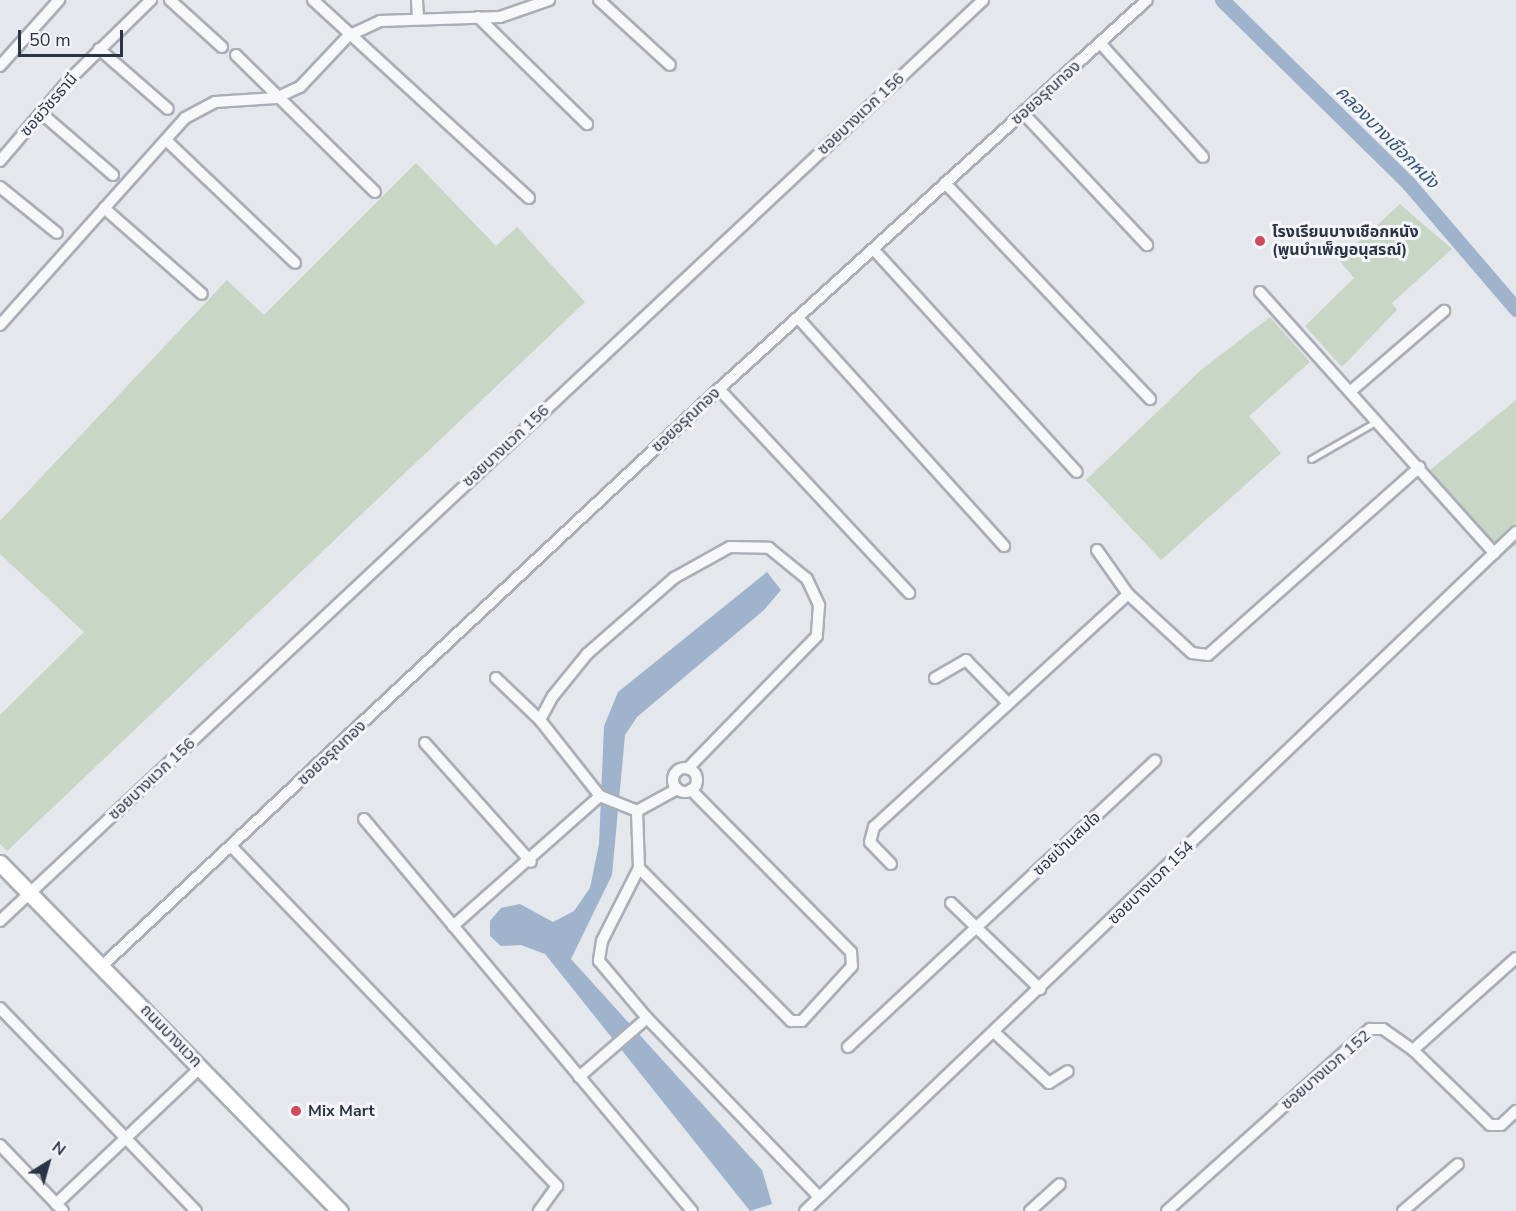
<!DOCTYPE html>
<meta charset="utf-8">
<style>
body{margin:0}
#map{position:relative;width:1516px;height:1211px;overflow:hidden;background:#e4e7ec;font-family:"Nunito Sans","Noto Sans Thai",sans-serif}
div>[style]{position:absolute}
[style*='--x']{left:calc(var(--x)*1px);top:calc(var(--y)*1px);width:calc(var(--w)*1px);rotate:calc(var(--a)*1deg)}
.green>*{inset:0;background:#c9d6c5}
.water>*{inset:0;background:#9fb4cc}
.canal>*{height:15px;margin:-7.5px;padding:0 7.5px;transform-origin:7.5px;border-radius:7.5px;background:#9fb4cc}
.roads{filter:drop-shadow(2px 0 #a9aeb7) drop-shadow(-2px 0 #a9aeb7) drop-shadow(0 2px #a9aeb7) drop-shadow(0 -2px #a9aeb7)}
.service>*{height:5px;margin:-2.5px;padding:0 2.5px;transform-origin:2.5px;border-radius:2.5px;background:#f7f8fa}
.minor>*{height:10px;margin:-5px;padding:0 5px;transform-origin:5px;border-radius:5px;background:#f7f8fa}
.minor>.ring{margin:-5px;padding:0;box-sizing:content-box;background:none;border:10px solid #f7f8fa;border-radius:50%}
.secondary>*{height:15px;margin:-7.5px;padding:0 7.5px;transform-origin:7.5px;border-radius:7.5px;background:#fff}
.dots>*{width:16px;height:16px;translate:-50% -50%;box-sizing:border-box;border:3px solid #f4f6f9;border-radius:50%}
span{translate:-50% -50%;white-space:nowrap;text-align:center;line-height:1.15;-webkit-text-stroke:6px #f4f6f9;paint-order:stroke}
.street-label{font-size:16px;color:#2b3445}
.poi-label{font-size:16px;color:#2b3445;font-weight:700}
.left{translate:0 -50%;text-align:left}
.water-label{font-size:18px;color:#34527a;font-style:italic}
.north{position:absolute;left:18px;top:1133px;width:60px;height:60px;-webkit-text-stroke:4px #f4f6f9;paint-order:stroke;rotate:37deg;font-size:16px;font-weight:700;line-height:24px;text-align:center;color:#2b3445}
.north::after{content:'';display:block;margin:auto;width:21px;height:27px;background:#2b3445;clip-path:polygon(50% 0,100% 100%,50% 72%,0 100%)}
.scale{position:absolute;left:18px;top:30px;width:105px;height:27px;box-sizing:border-box;border:3px solid #2b3445;border-top:0;padding-left:8px;font-size:18px;line-height:21px;white-space:nowrap;color:#2b3445;-webkit-text-stroke:4px #f4f6f9;paint-order:stroke}
</style>
<div id="map">
<div class="green">
<i style="clip-path:polygon(416px 163px,496px 246px,517px 227px,585px 302px,7px 851px,0 844px,0 715px,84px 632px,0 554px,0 521px,227px 280px,264px 315px)"></i>
<i style="clip-path:polygon(1400px 204px,1452px 249px,1392px 303px,1397px 310px,1342px 367px,1305px 326px,1354px 278px,1339px 260px)"></i>
<i style="clip-path:polygon(1270px 317px,1310px 362px,1249px 416px,1281px 453px,1161px 560px,1086px 480px,1201px 370px)"></i>
<i style="clip-path:polygon(1516px 400px,1516px 545px,1498px 558px,1430px 470px)"></i>
</div>
<div class="water">
<i style="clip-path:polygon(767px 572px,781px 590px,764px 610px,637px 717px,625px 735px,612px 875px,571px 959px,762px 1170px,772px 1204px,750px 1211px,545px 954px,521px 945px,501px 946px,490px 936px,490px 921px,501px 908px,520px 904px,553px 922px,574px 911px,590px 888px,599px 844px,604px 726px,618px 692px)"></i>
</div>
<div class="canal">
<i style="--x:1222;--y:0;--w:262;--a:44.5"></i>
<i style="--x:1409;--y:184;--w:165;--a:49.4"></i>
</div>
<div class="roads">
<div class="service">
<i style="--x:1311;--y:459;--w:76;--a:-29.9"></i>
</div>
<div class="minor">
<i style="--x:170;--y:0;--w:70;--a:42.1"></i>
<i style="--x:313;--y:0;--w:293;--a:42.5"></i>
<i style="--x:417;--y:0;--w:18;--a:87"></i>
<i style="--x:599;--y:0;--w:96;--a:42.5"></i>
<i style="--x:478;--y:17;--w:153;--a:44.5"></i>
<i style="--x:1101;--y:44;--w:152;--a:47.9"></i>
<i style="--x:99;--y:49;--w:91;--a:41"></i>
<i style="--x:236;--y:55;--w:195;--a:44.6"></i>
<i style="--x:0;--y:66;--w:89;--a:-48.2"></i>
<i style="--x:41;--y:113;--w:95;--a:40.7"></i>
<i style="--x:1024;--y:114;--w:180;--a:46.8"></i>
<i style="--x:166;--y:140;--w:178;--a:43.6"></i>
<i style="--x:0;--y:161;--w:109;--a:-49.5"></i>
<i style="--x:71;--y:78;--w:112;--a:-44.3"></i>
<i style="--x:945;--y:183;--w:298;--a:46.5"></i>
<i style="--x:0;--y:187;--w:73;--a:38.9"></i>
<i style="--x:104;--y:208;--w:130;--a:41.3"></i>
<i style="--x:875;--y:251;--w:299;--a:47.6"></i>
<i style="--x:1260;--y:292;--w:351;--a:48.1"></i>
<i style="--x:799;--y:319;--w:306;--a:47.9"></i>
<i style="--x:0;--y:325;--w:278;--a:-48.2"></i>
<i style="--x:185;--y:118;--w:34;--a:-28"></i>
<i style="--x:215;--y:102;--w:61;--a:-3.8"></i>
<i style="--x:276;--y:98;--w:26;--a:-25"></i>
<i style="--x:300;--y:87;--w:70;--a:-46.7"></i>
<i style="--x:348;--y:36;--w:35;--a:-25"></i>
<i style="--x:380;--y:21;--w:120;--a:-1.9"></i>
<i style="--x:500;--y:17;--w:52;--a:-19.1"></i>
<i style="--x:719;--y:389;--w:279;--a:47"></i>
<i style="--x:1351;--y:391;--w:123;--a:-40.7"></i>
<i style="--x:1097;--y:550;--w:54;--a:54.8"></i>
<i style="--x:1128;--y:594;--w:87;--a:42.7"></i>
<i style="--x:1192;--y:653;--w:16;--a:7"></i>
<i style="--x:1208;--y:655;--w:283;--a:-41.6"></i>
<i style="--x:496;--y:678;--w:61;--a:43.7"></i>
<i style="--x:935;--y:678;--w:36;--a:-30"></i>
<i style="--x:966;--y:660;--w:60;--a:45.7"></i>
<i style="--x:425;--y:743;--w:159;--a:48.3"></i>
<i class="ring" style="left:673px;top:768px;width:14px;height:14px"></i>
<i style="--x:600;--y:796;--w:97;--a:-128.3"></i>
<i style="--x:540;--y:720;--w:27;--a:-62"></i>
<i style="--x:553;--y:696;--w:54;--a:-51"></i>
<i style="--x:587;--y:654;--w:116;--a:-41.1"></i>
<i style="--x:674;--y:578;--w:64;--a:-29"></i>
<i style="--x:730;--y:547;--w:39;--a:1"></i>
<i style="--x:769;--y:548;--w:49;--a:39.2"></i>
<i style="--x:807;--y:579;--w:29;--a:65"></i>
<i style="--x:819;--y:605;--w:31;--a:94"></i>
<i style="--x:817;--y:636;--w:185;--a:134.3"></i>
<i style="--x:637;--y:811;--w:46;--a:-28.8"></i>
<i style="--x:364;--y:819;--w:511;--a:50.08"></i>
<i style="--x:232;--y:847;--w:470;--a:46.2"></i>
<i style="--x:557;--y:1186;--w:31;--a:126"></i>
<i style="--x:891;--y:864;--w:30;--a:-134"></i>
<i style="--x:870;--y:842;--w:16;--a:-75"></i>
<i style="--x:874;--y:827;--w:345;--a:-42.5"></i>
<i style="--x:639;--y:868;--w:216;--a:45.2"></i>
<i style="--x:791;--y:1021;--w:11;--a:0"></i>
<i style="--x:802;--y:1021;--w:74;--a:-47.7"></i>
<i style="--x:852;--y:966;--w:14;--a:-94"></i>
<i style="--x:851;--y:952;--w:228;--a:-134.6"></i>
<i style="--x:951;--y:903;--w:124;--a:44"></i>
<i style="--x:0;--y:921;--w:1347;--a:-43.13"></i>
<i style="--x:453;--y:926;--w:196;--a:-41.5"></i>
<i style="--x:600;--y:796;--w:40;--a:22"></i>
<i style="--x:637;--y:811;--w:57;--a:88"></i>
<i style="--x:639;--y:868;--w:82;--a:116.9"></i>
<i style="--x:602;--y:941;--w:20;--a:99"></i>
<i style="--x:599;--y:961;--w:75;--a:49.9"></i>
<i style="--x:647;--y:1018;--w:248;--a:46.1"></i>
<i style="--x:103;--y:965;--w:843;--a:-43.08"></i>
<i style="--x:719;--y:389;--w:578;--a:-42.27"></i>
<i style="--x:0;--y:1008;--w:282;--a:46"></i>
<i style="--x:994;--y:1032;--w:75;--a:42.8"></i>
<i style="--x:1049;--y:1083;--w:22;--a:-32"></i>
<i style="--x:848;--y:1047;--w:420;--a:-43"></i>
<i style="--x:1413;--y:1050;--w:107;--a:44.2"></i>
<i style="--x:1490;--y:1125;--w:11;--a:0"></i>
<i style="--x:1501;--y:1125;--w:21;--a:-43"></i>
<i style="--x:579;--y:1077;--w:90;--a:-40.9"></i>
<i style="--x:0;--y:1145;--w:91;--a:46.3"></i>
<i style="--x:56;--y:1204;--w:199;--a:-43.4"></i>
<i style="--x:805;--y:1211;--w:983;--a:-43.68"></i>
<i style="--x:1030;--y:1211;--w:40;--a:-42"></i>
<i style="--x:1167;--y:1211;--w:273;--a:-41.9"></i>
<i style="--x:1370;--y:1029;--w:13;--a:0"></i>
<i style="--x:1383;--y:1029;--w:37;--a:35"></i>
<i style="--x:1413;--y:1050;--w:138;--a:-41.8"></i>
<i style="--x:1403;--y:1211;--w:72;--a:-40.5"></i>
</div>
<div class="secondary">
<i style="--x:0;--y:863;--w:487;--a:45.7"></i>
</div>
</div>
<div class="dots">
<i style="left:1260px;top:241px;background:#d1495b"></i>
<i style="left:296px;top:1111px;background:#d1495b"></i>
</div>
<div class="street-label">
<span style="left:1046px;top:93px;rotate:-42deg">ซอยอรุณทอง</span>
<span style="left:49px;top:105px;rotate:-49deg">ซอยวัชรธานี</span>
<span style="left:861px;top:114px;rotate:-43deg">ซอยบางแวก 156</span>
<span style="left:686px;top:420px;rotate:-43deg">ซอยอรุณทอง</span>
<span style="left:506px;top:446px;rotate:-43deg">ซอยบางแวก 156</span>
<span style="left:332px;top:753px;rotate:-43deg">ซอยอรุณทอง</span>
<span style="left:152px;top:779px;rotate:-43deg">ซอยบางแวก 156</span>
<span style="left:1067px;top:844px;rotate:-43deg">ซอยบ้านสมใจ</span>
<span style="left:1151px;top:883px;rotate:-44deg">ซอยบางแวก 154</span>
<span style="left:171px;top:1036px;rotate:46deg">ถนนบางแวก</span>
<span style="left:1326px;top:1070px;rotate:-41deg">ซอยบางแวก 152</span>
</div>
<div class="poi-label">
<span class="left" style="left:1272px;top:241px">โรงเรียนบางเชือกหนัง<br>(พูนบำเพ็ญอนุสรณ์)</span>
<span class="left" style="left:308px;top:1111px">Mix Mart</span>
</div>
<div class="water-label">
<span style="left:1387px;top:137px;rotate:45deg">คลองบางเชือกหนัง</span>
</div>
<div class="north">N</div>
<div class="scale">50 m</div>
</div>
